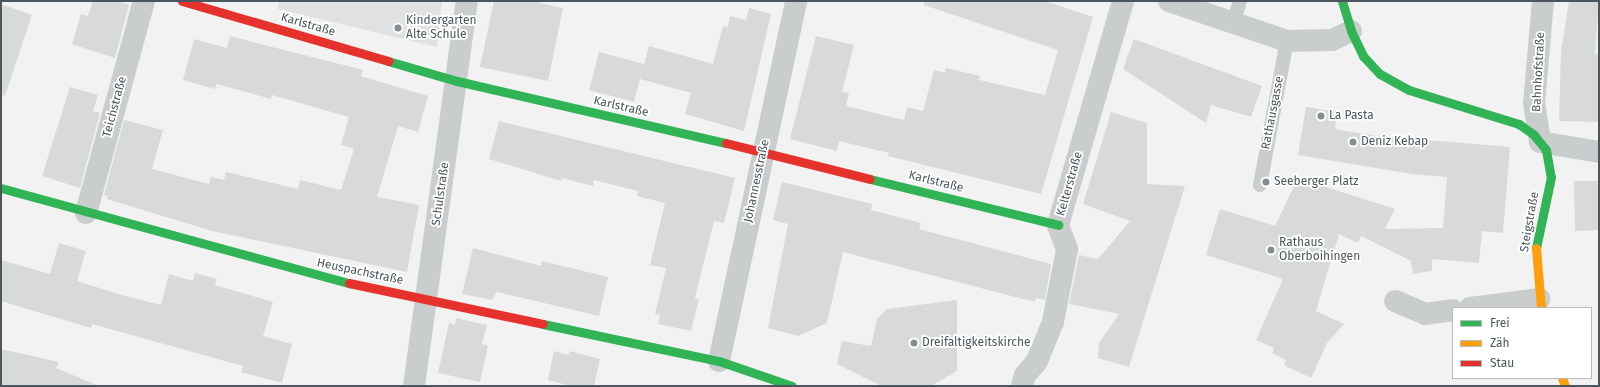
<!DOCTYPE html>
<meta charset="utf-8">
<style>
body{margin:0}
#map{position:relative;width:1600px;height:387px;overflow:hidden;background:#f2f2f2;font-family:"Fira Sans",sans-serif}
div>[style]{position:absolute}
[style*='--x']{left:calc(var(--x)*1px);top:calc(var(--y)*1px);width:calc(var(--w)*1px);rotate:calc(var(--a)*1deg)}
.education>*{inset:0;background:#e0e1e2}
.building>*{inset:0;background:#d8dada}
.lane>*{height:14px;margin:-7px;padding:0 7px;transform-origin:7px;border-radius:7px;background:#cacdcd}
.street>*{height:22px;margin:-11px;padding:0 11px;transform-origin:11px;border-radius:11px;background:#cacdcd}
.fast>*{height:9px;margin:-4.5px;padding:0 4.5px;transform-origin:4.5px;border-radius:4.5px;background:#30b455}
.slow>*{height:9px;margin:-4.5px;padding:0 4.5px;transform-origin:4.5px;border-radius:4.5px;background:#ff9f0a}
.jam>*{height:9px;margin:-4.5px;padding:0 4.5px;transform-origin:4.5px;border-radius:4.5px;background:#e5322d}
.dots>*{width:11px;height:11px;translate:-50% -50%;box-sizing:border-box;border:2px solid #fff;border-radius:50%}
span{translate:-50% -50%;white-space:nowrap;text-align:center;line-height:1.15;-webkit-text-stroke:3.5px #fff;paint-order:stroke}
.poi-label{font-size:12px;color:#4b575d}
.left{translate:0 -50%;text-align:left}
.street-label{font-size:12px;color:#4b575d}
.frame{position:absolute;inset:0;border:2px solid #4b575d;pointer-events:none}
.legend{position:absolute;left:1452px;top:307px;width:140px;height:72px;box-sizing:border-box;background:#fff;border:1px solid #b7bcbe;margin:0;padding:5px 7px;list-style:none;font-size:12px;color:#4b575d}
.legend li{display:flex;align-items:center;gap:8px;height:20px}
.legend b{width:20px;border:1px solid #b7bcbe}
</style>
<div id="map">
<div class="education">
<i style="clip-path:polygon(279px 1px,442px 1px,437px 47px,278px 9px)"></i>
</div>
<div class="building">
<i style="clip-path:polygon(93px 1px,118px 1px,129px 5px,115px 58px,72px 44px,81px 14px,88px 16px)"></i>
<i style="clip-path:polygon(494px 1px,540px 1px,540px 3px,563px 8px,548px 81px,480px 67px)"></i>
<i style="clip-path:polygon(924px 1px,1045px 1px,1093px 17px,1041px 194px,888px 156px,889px 153px,839px 141px,837px 151px,790px 139px,816px 36px,854px 45px,842px 92px,849px 93px,846px 106px,904px 120px,907px 107px,923px 111px,934px 70px,945px 73px,946px 68px,980px 76px,979px 80px,1045px 95px,1058px 50px,924px 5px)"></i>
<i style="clip-path:polygon(1569px 1px,1599px 1px,1595px 54px,1599px 54px,1599px 122px,1559px 121px,1561px 52px)"></i>
<i style="clip-path:polygon(1px 4px,32px 15px,5px 96px,1px 95px)"></i>
<i style="clip-path:polygon(749px 8px,771px 14px,744px 131px,685px 114px,691px 93px,640px 79px,649px 46px,713px 64px,723px 26px,728px 27px,730px 16px,746px 20px)"></i>
<i style="clip-path:polygon(230px 36px,363px 70px,361px 76px,428px 96px,418px 132px,398px 126px,377px 197px,419px 205px,407px 272px,212px 231px,107px 199px,108px 196px,104px 195px,124px 120px,163px 130px,152px 169px,209px 184px,211px 177px,224px 180px,226px 172px,298px 189px,300px 180px,341px 190px,354px 149px,341px 145px,349px 117px,272px 95px,271px 99px,217px 84px,215px 89px,183px 80px,194px 39px,227px 48px)"></i>
<i style="clip-path:polygon(1134px 39px,1262px 86px,1251px 117px,1211px 105px,1206px 123px,1123px 69px)"></i>
<i style="clip-path:polygon(599px 52px,644px 64px,634px 102px,589px 90px)"></i>
<i style="clip-path:polygon(70px 87px,98px 95px,93px 111px,100px 113px,80px 188px,42px 176px)"></i>
<i style="clip-path:polygon(1306px 107px,1337px 112px,1335px 129px,1426px 144px,1426px 140px,1510px 147px,1503px 233px,1482px 231px,1479px 263px,1432px 259px,1432px 271px,1413px 274px,1411px 261px,1361px 236px,1358px 243px,1339px 234px,1316px 311px,1344px 324px,1327px 343px,1311px 378px,1284px 365px,1286px 360px,1272px 353px,1274px 348px,1256px 340px,1283px 279px,1206px 255px,1220px 209px,1275px 226px,1298px 178px,1395px 209px,1385px 229px,1443px 228px,1447px 177px,1412px 174px,1298px 155px)"></i>
<i style="clip-path:polygon(1111px 112px,1147px 123px,1147px 184px,1185px 186px,1129px 367px,1098px 358px,1099px 343px,1119px 314px,1069px 304px,1079px 255px,1098px 259px,1130px 221px,1083px 204px)"></i>
<i style="clip-path:polygon(499px 121px,735px 178px,724px 223px,714px 221px,695px 298px,699px 299px,691px 331px,658px 324px,660px 315px,655px 314px,666px 268px,650px 265px,665px 203px,637px 196px,638px 191px,594px 180px,593px 186px,562px 178px,561px 181px,489px 159px)"></i>
<i style="clip-path:polygon(1574px 181px,1599px 181px,1599px 230px,1575px 231px)"></i>
<i style="clip-path:polygon(782px 182px,872px 204px,871px 210px,921px 223px,919px 229px,1051px 264px,1045px 300px,1036px 298px,1035px 301px,1027px 300px,843px 252px,827px 323px,798px 336px,768px 328px,788px 224px,773px 220px)"></i>
<i style="clip-path:polygon(59px 243px,86px 251px,77px 281px,122px 295px,161px 305px,169px 274px,193px 281px,195px 273px,217px 279px,215px 285px,273px 302px,263px 336px,292px 344px,282px 383px,241px 372px,243px 366px,92px 324px,91px 328px,1px 301px,1px 260px,50px 274px)"></i>
<i style="clip-path:polygon(473px 248px,541px 266px,542px 261px,608px 277px,599px 316px,497px 292px,492px 300px,462px 294px)"></i>
<i style="clip-path:polygon(957px 300px,957px 371px,931px 386px,881px 386px,837px 364px,842px 341px,871px 346px,877px 319px,887px 309px)"></i>
<i style="clip-path:polygon(456px 318px,487px 325px,482px 344px,488px 346px,480px 382px,438px 373px,449px 323px,455px 325px)"></i>
<i style="clip-path:polygon(1px 349px,59px 362px,56px 368px,99px 386px,1px 386px)"></i>
<i style="clip-path:polygon(554px 351px,569px 355px,570px 351px,600px 359px,594px 386px,571px 386px,548px 380px)"></i>
</div>
<div class="lane">
<i style="--x:1233;--y:25;--w:25;--a:-74"></i>
<i style="--x:1260;--y:185;--w:147;--a:-79.4"></i>
</div>
<div class="street">
<i style="--x:1169;--y:1;--w:125;--a:18.7"></i>
<i style="--x:1287;--y:41;--w:45;--a:-1.3"></i>
<i style="--x:1332;--y:40;--w:21;--a:-25"></i>
<i style="--x:1543;--y:1;--w:102;--a:95"></i>
<i style="--x:1534;--y:103;--w:39;--a:81"></i>
<i style="--x:1540;--y:142;--w:60;--a:9.6"></i>
<i style="--x:86;--y:213;--w:220;--a:-74.7"></i>
<i style="--x:1395;--y:301;--w:33;--a:23"></i>
<i style="--x:1425;--y:314;--w:28;--a:-8"></i>
<i style="--x:1470;--y:308;--w:70;--a:-7.4"></i>
<i style="--x:719;--y:361;--w:368;--a:-77.9"></i>
<i style="--x:414;--y:386;--w:389;--a:-82.2"></i>
<i style="--x:1022;--y:386;--w:11;--a:-75"></i>
<i style="--x:1025;--y:375;--w:18;--a:-49"></i>
<i style="--x:1037;--y:361;--w:42;--a:-67.7"></i>
<i style="--x:1053;--y:322;--w:74;--a:-79.1"></i>
<i style="--x:1067;--y:249;--w:26;--a:-111"></i>
<i style="--x:1058;--y:225;--w:233;--a:-73.8"></i>
</div>
<div class="fast">
<i style="--x:1342;--y:1;--w:31;--a:73"></i>
<i style="--x:1351;--y:31;--w:28;--a:64"></i>
<i style="--x:1363;--y:56;--w:25;--a:47"></i>
<i style="--x:1380;--y:74;--w:33;--a:29"></i>
<i style="--x:1409;--y:90;--w:115;--a:17.2"></i>
<i style="--x:1519;--y:124;--w:19;--a:36"></i>
<i style="--x:1534;--y:135;--w:19;--a:51"></i>
<i style="--x:1546;--y:150;--w:27;--a:80"></i>
<i style="--x:1551;--y:177;--w:73;--a:101.9"></i>
<i style="--x:388;--y:61;--w:72;--a:16.2"></i>
<i style="--x:457;--y:81;--w:276;--a:13"></i>
<i style="--x:870;--y:179;--w:194;--a:13.7"></i>
<i style="--x:1;--y:188;--w:361;--a:15.3"></i>
<i style="--x:543;--y:324;--w:180;--a:11.9"></i>
<i style="--x:719;--y:361;--w:77;--a:18.9"></i>
</div>
<div class="slow">
<i style="--x:1536;--y:248;--w:60;--a:85.2"></i>
<i style="--x:1562;--y:378;--w:9;--a:69"></i>
</div>
<div class="jam">
<i style="--x:182;--y:1;--w:215;--a:16.2"></i>
<i style="--x:726;--y:143;--w:148;--a:14"></i>
<i style="--x:349;--y:283;--w:198;--a:11.9"></i>
</div>
<div class="dots">
<i style="left:398px;top:28px;background:#858d91"></i>
<i style="left:1321px;top:116px;background:#858d91"></i>
<i style="left:1353px;top:142px;background:#858d91"></i>
<i style="left:1266px;top:182px;background:#858d91"></i>
<i style="left:1271px;top:250px;background:#858d91"></i>
<i style="left:914px;top:343px;background:#858d91"></i>
</div>
<div class="poi-label">
<span class="left" style="left:406px;top:28px">Kindergarten<br>Alte Schule</span>
<span class="left" style="left:1329px;top:116px">La Pasta</span>
<span class="left" style="left:1361px;top:142px">Deniz Kebap</span>
<span class="left" style="left:1274px;top:182px">Seeberger Platz</span>
<span class="left" style="left:1279px;top:250px">Rathaus<br>Oberboihingen</span>
<span class="left" style="left:922px;top:343px">Dreifaltigkeitskirche</span>
</div>
<div class="street-label">
<span style="left:308px;top:25px;rotate:16deg">Karlstraße</span>
<span style="left:1539px;top:72px;rotate:-87deg">Bahnhofstraße</span>
<span style="left:115px;top:107px;rotate:-75deg">Teichstraße</span>
<span style="left:621px;top:107px;rotate:13deg">Karlstraße</span>
<span style="left:1273px;top:113px;rotate:-79deg">Rathausgasse</span>
<span style="left:757px;top:181px;rotate:-78deg">Johannesstraße</span>
<span style="left:936px;top:182px;rotate:14deg">Karlstraße</span>
<span style="left:1070px;top:184px;rotate:-74deg">Kelterstraße</span>
<span style="left:441px;top:194px;rotate:-82deg">Schulstraße</span>
<span style="left:1530px;top:222px;rotate:-80deg">Steigstraße</span>
<span style="left:360px;top:272px;rotate:12deg">Heuspachstraße</span>
</div>
<div class="frame"></div>
<ul class="legend">
<li><b style="height:5px;background:#30b455"></b>Frei</li>
<li><b style="height:5px;background:#ff9f0a"></b>Zäh</li>
<li><b style="height:5px;background:#e5322d"></b>Stau</li>
</ul>
</div>
